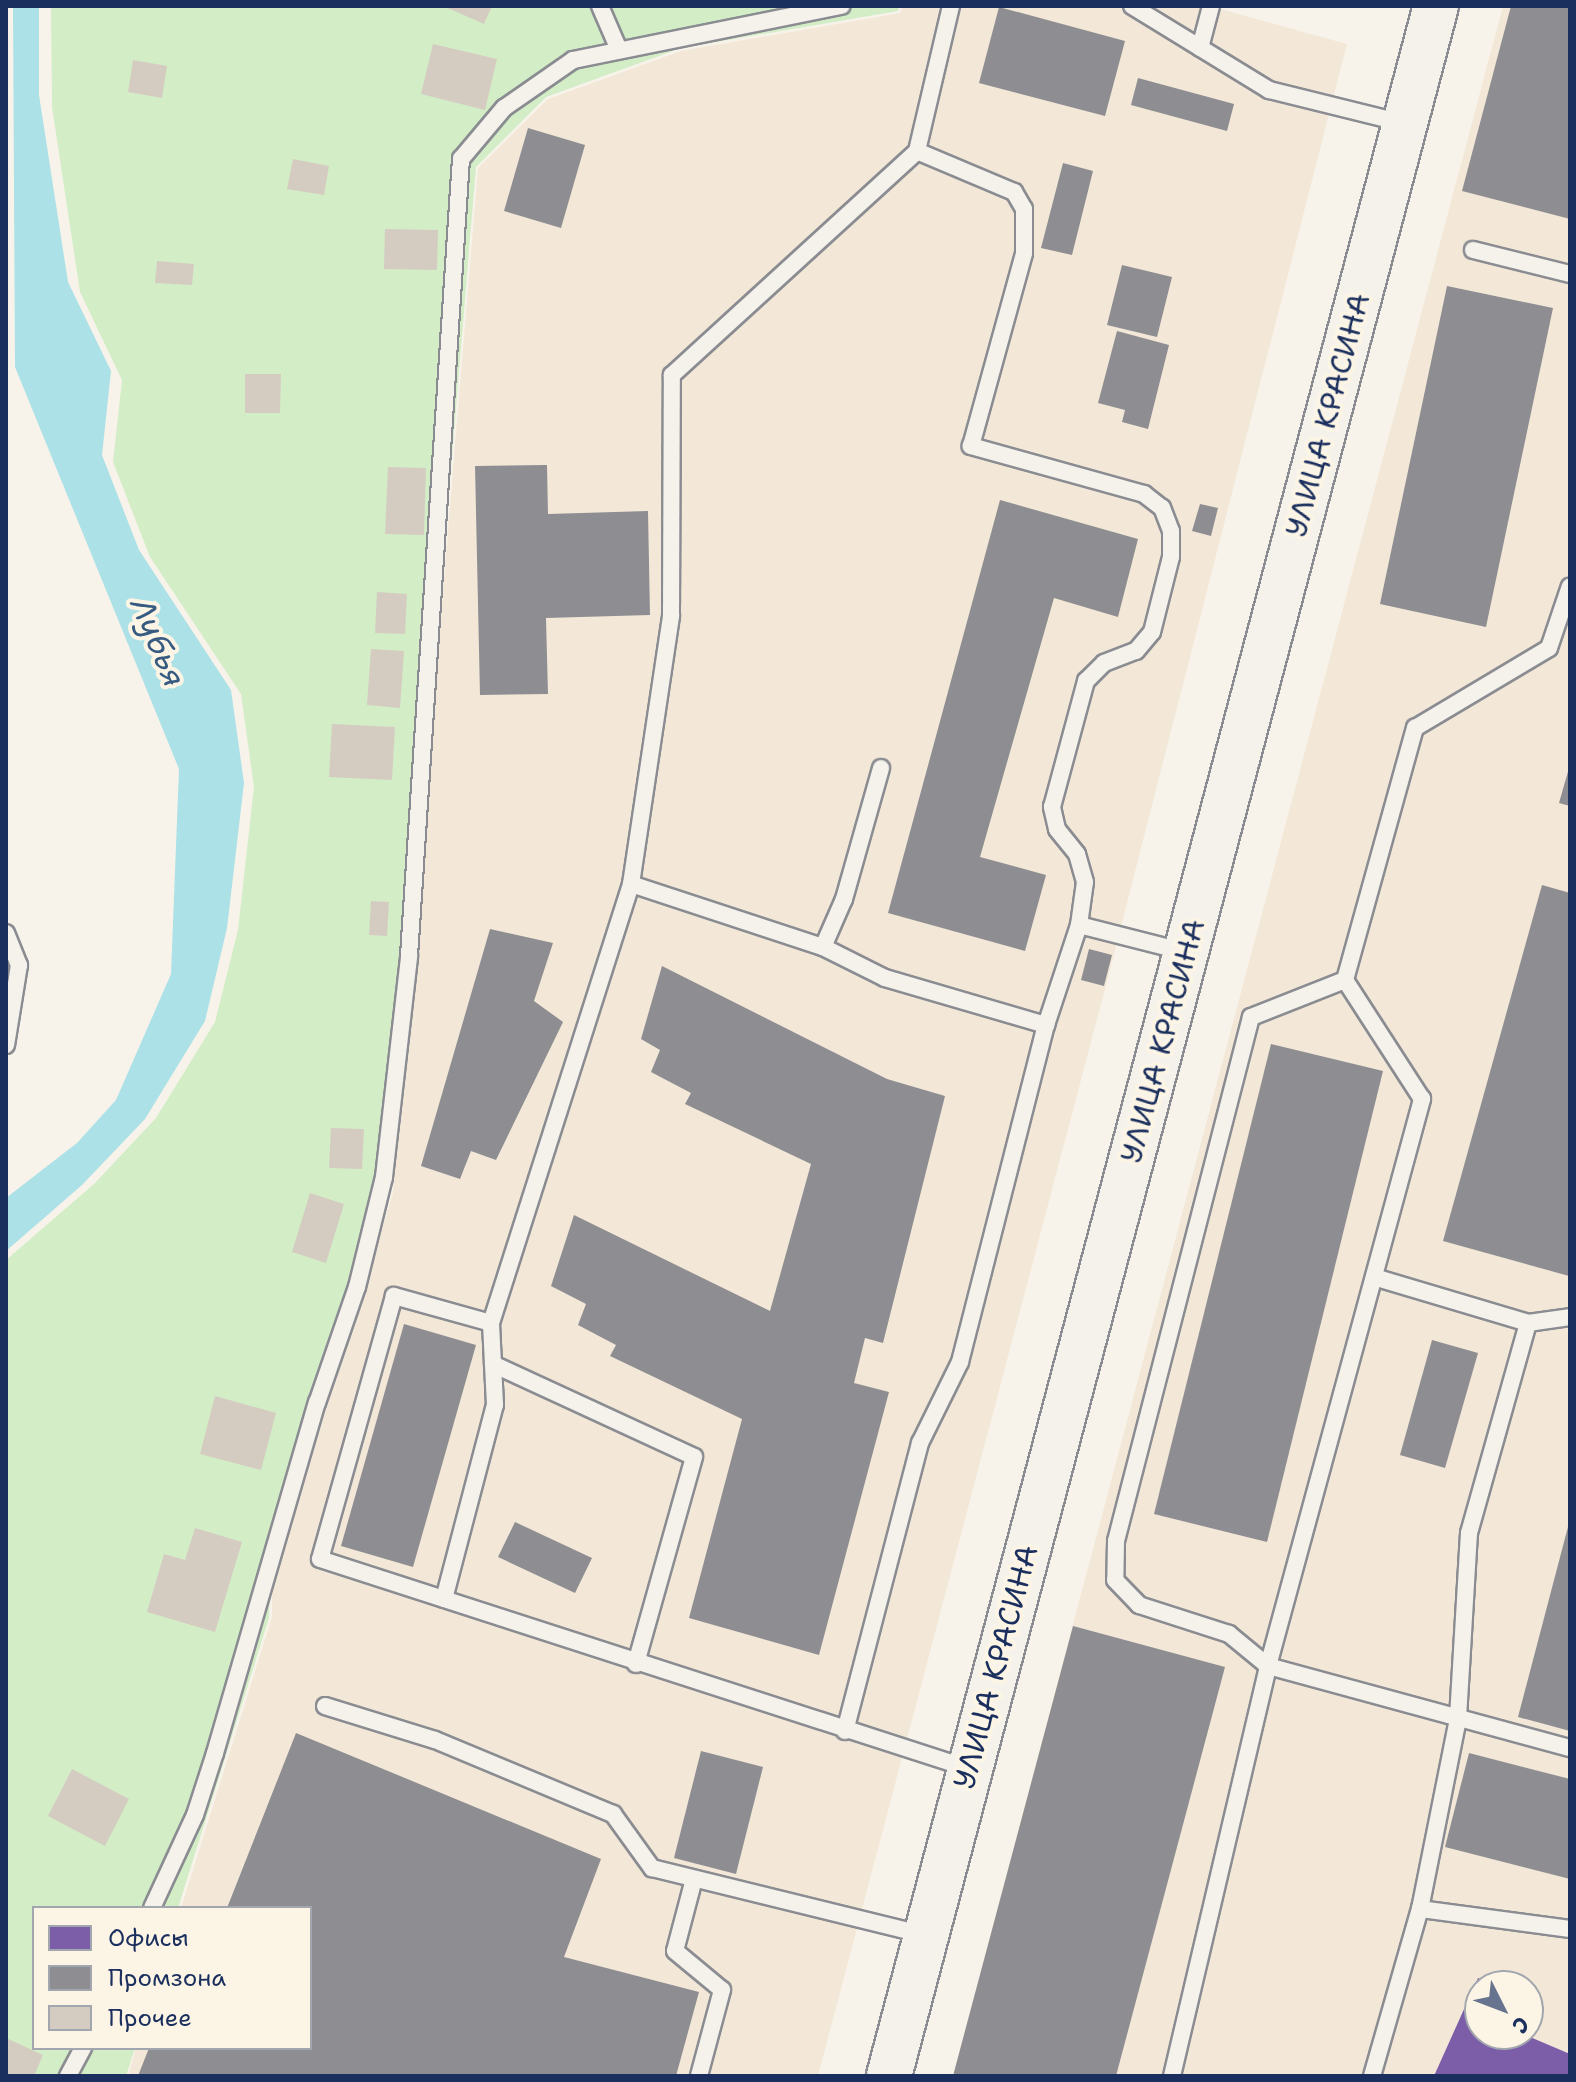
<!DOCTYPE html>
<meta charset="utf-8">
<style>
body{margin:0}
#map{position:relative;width:1576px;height:2082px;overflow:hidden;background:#f7f3ea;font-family:"Shantell Sans",sans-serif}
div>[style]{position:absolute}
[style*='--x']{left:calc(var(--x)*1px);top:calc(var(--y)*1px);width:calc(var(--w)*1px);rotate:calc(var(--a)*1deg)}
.built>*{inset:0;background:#f3e8d7}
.green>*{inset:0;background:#d3edc6}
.water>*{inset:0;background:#abe1e7}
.offices>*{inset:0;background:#7b5ea7}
.industry>*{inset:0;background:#8d8d92}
.building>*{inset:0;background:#d5ccc1}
.roads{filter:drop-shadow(2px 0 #8a8c91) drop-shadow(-2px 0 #8a8c91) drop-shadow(0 2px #8a8c91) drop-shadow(0 -2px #8a8c91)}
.service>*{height:16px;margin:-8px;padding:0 8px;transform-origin:8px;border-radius:8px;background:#f5f2ec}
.secondary>*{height:44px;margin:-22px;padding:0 22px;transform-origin:22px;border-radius:22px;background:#f5f2ec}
span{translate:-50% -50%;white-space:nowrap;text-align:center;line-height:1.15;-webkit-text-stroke:8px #fcf5e5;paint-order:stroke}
.street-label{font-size:30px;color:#1b2f5e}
.water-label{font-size:32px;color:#375a80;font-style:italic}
.frame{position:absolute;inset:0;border:8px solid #1b2f5e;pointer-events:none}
.legend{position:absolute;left:32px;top:1906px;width:280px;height:144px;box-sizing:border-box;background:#fcf5e5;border:2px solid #a2a6af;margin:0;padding:10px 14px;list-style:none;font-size:24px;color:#1b2f5e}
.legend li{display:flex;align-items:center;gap:16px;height:40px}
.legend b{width:40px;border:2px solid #a2a6af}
.north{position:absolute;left:1464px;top:1970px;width:80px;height:80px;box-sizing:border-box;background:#fcf5e5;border:2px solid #a2a6af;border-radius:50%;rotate:132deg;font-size:22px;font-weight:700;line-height:32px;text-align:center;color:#1b2f5e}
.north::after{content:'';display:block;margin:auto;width:28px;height:36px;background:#68748f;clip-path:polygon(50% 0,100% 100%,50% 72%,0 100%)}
</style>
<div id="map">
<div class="built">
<i style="clip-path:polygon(903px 6px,1210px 6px,1347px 44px,1105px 989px,818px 2076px,128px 2076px,136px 2048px,310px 2048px,310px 1908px,181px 1908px,272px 1617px,272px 1584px,393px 1193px,478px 168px,548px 99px,681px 51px,900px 13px)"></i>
<i style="clip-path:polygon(evenodd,1503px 6px,1570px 6px,1570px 2076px,953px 2076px,1503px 6px,1480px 1986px,1528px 1986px,1528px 2034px,1480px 2034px,1480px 1986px)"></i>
</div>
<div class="green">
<i style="clip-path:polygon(51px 6px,899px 6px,898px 11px,681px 48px,546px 97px,476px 167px,391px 1192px,270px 1583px,269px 1618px,178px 1908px,34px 1908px,34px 2048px,135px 2048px,126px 2076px,6px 2076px,6px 1260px,94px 1184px,156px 1118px,215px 1022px,238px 930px,254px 787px,241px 694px,150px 557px,113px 462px,122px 380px,80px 292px,52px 107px)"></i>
</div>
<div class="water">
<i style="clip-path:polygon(13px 6px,39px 6px,39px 95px,68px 282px,111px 371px,102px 455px,139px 550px,231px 690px,244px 783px,227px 928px,205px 1021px,145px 1119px,82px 1185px,6px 1251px,6px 1198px,77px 1143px,116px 1100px,171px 974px,179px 769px,15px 367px)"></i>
</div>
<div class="offices">
<i style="clip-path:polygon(1478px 1978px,1496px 1986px,1480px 1986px,1480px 2034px,1528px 2034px,1528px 2000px,1544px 2007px,1530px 2037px,1570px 2054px,1570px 2076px,1434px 2076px)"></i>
</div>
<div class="industry">
<i style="clip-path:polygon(1511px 6px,1570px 6px,1570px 219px,1462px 191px)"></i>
<i style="clip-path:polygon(999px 7px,1125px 41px,1105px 116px,979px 83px)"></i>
<i style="clip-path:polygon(1138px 78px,1234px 104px,1227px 131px,1131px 105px)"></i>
<i style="clip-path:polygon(528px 128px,585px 145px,561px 228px,504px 211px)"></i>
<i style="clip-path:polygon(1063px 163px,1093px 171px,1072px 255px,1041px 248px)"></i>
<i style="clip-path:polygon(1122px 265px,1172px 277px,1157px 337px,1107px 325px)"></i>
<i style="clip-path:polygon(1447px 286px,1553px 308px,1486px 627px,1380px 604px)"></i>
<i style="clip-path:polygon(1117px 331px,1169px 345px,1148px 429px,1122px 422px,1125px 410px,1098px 403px)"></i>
<i style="clip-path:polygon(547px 465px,548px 514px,648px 511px,650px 615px,546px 618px,548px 694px,480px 695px,475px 466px)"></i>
<i style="clip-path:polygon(1000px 500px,1138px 539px,1118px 617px,1054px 598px,980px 857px,1046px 875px,1025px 951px,888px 913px)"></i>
<i style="clip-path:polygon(1200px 504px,1218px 508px,1211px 536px,1192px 531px)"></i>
<i style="clip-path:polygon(1569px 768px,1570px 768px,1570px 806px,1559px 803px)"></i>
<i style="clip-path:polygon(1542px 885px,1570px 893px,1569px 1276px,1443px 1241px)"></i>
<i style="clip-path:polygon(490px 929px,553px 943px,534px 1001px,563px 1022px,496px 1160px,471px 1151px,460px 1179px,421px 1166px)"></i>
<i style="clip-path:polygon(1089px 949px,1112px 955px,1104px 986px,1081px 980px)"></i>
<i style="clip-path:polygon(662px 966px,887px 1079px,945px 1096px,883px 1343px,865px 1338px,854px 1383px,889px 1392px,819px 1655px,689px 1618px,742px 1419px,610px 1356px,616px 1345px,578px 1325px,586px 1304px,551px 1286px,574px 1215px,770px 1311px,811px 1164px,685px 1104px,691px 1093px,651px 1072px,660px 1050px,641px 1039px)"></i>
<i style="clip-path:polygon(1271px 1044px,1383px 1071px,1267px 1542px,1154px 1514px)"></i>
<i style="clip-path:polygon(404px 1324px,476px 1345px,413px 1567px,341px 1546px)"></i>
<i style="clip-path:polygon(1432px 1340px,1478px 1353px,1445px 1468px,1400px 1455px)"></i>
<i style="clip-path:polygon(515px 1522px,592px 1558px,575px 1593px,498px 1557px)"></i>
<i style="clip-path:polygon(1569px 1523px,1570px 1523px,1570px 1731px,1518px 1717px)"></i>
<i style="clip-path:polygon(1073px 1626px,1225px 1667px,1116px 2076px,953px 2076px)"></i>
<i style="clip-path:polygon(296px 1733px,601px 1859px,564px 1957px,699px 1992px,676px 2076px,138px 2076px,149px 2048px,310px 2048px,310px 1908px,227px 1908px)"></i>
<i style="clip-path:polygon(701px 1751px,763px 1767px,736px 1874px,674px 1858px)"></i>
<i style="clip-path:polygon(1469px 1753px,1570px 1779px,1570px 1879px,1445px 1847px)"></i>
</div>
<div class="building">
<i style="clip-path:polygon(443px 6px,492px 6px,484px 24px)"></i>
<i style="clip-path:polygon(433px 44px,497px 59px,485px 110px,421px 94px)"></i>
<i style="clip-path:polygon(133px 60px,167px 66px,162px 98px,128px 92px)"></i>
<i style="clip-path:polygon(293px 159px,329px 166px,324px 195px,287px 189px)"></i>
<i style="clip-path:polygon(385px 229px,438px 230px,437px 270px,384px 269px)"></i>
<i style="clip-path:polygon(157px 261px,194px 264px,192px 285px,155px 283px)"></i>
<i style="clip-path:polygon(245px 374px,281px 374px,280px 413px,245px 413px)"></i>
<i style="clip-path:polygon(388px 467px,426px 468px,424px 535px,385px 534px)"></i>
<i style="clip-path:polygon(377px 592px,407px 594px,405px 634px,375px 633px)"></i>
<i style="clip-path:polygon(371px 649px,404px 651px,400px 708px,367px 705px)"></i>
<i style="clip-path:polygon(332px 724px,395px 727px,392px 780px,329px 777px)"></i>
<i style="clip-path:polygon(371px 901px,389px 902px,387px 936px,369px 935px)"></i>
<i style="clip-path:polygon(331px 1128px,364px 1129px,362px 1169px,329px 1168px)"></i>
<i style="clip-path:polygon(310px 1193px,344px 1204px,326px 1263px,292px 1252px)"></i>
<i style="clip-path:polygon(215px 1396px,276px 1413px,261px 1470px,200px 1454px)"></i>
<i style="clip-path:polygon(195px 1528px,242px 1542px,215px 1632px,147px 1612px,164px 1554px,185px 1560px)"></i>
<i style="clip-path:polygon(72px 1769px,129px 1799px,105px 1846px,48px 1816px)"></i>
<i style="clip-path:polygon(6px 2038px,43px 2055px,34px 2076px,6px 2076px)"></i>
</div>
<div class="roads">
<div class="service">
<i style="--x:600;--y:6;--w:48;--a:66.6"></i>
<i style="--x:1132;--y:6;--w:161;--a:31.5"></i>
<i style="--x:1269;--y:90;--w:137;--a:13.9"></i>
<i style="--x:1200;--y:48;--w:43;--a:-75.3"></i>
<i style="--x:1473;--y:250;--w:100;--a:13.9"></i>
<i style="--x:631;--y:884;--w:202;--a:18.2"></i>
<i style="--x:823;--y:947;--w:69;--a:26.6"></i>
<i style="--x:885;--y:978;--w:168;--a:16.3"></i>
<i style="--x:1079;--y:925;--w:110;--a:14.2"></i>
<i style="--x:6;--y:933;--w:35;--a:68"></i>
<i style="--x:19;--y:965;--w:81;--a:99.2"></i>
<i style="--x:823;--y:947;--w:52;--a:-66.4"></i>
<i style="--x:844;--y:899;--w:136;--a:-74.2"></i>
<i style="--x:1345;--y:980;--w:101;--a:158.5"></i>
<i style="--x:1251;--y:1017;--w:541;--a:104.45"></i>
<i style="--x:1116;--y:1541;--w:39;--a:91"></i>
<i style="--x:1115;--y:1580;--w:35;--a:46"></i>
<i style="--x:1139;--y:1605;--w:95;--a:17.9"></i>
<i style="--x:1229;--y:1634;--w:50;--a:39.4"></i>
<i style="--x:1268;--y:1666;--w:313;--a:15.2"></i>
<i style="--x:1374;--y:1277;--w:161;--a:16.6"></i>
<i style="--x:491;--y:1323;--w:101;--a:-164.4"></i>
<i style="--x:394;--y:1296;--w:273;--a:105.7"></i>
<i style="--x:320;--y:1559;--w:680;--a:17.9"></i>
<i style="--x:493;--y:1364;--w:221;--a:24.8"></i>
<i style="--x:694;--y:1457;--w:215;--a:105.7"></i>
<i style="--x:444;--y:1599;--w:201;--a:-75.3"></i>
<i style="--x:495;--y:1405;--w:82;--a:-92.8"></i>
<i style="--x:491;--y:1323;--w:461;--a:-72.3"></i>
<i style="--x:631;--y:884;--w:272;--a:-81.5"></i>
<i style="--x:671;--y:615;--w:240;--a:-89.8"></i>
<i style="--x:672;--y:375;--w:332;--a:-42.4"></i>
<i style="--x:917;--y:151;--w:149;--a:-76.8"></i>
<i style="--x:325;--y:1706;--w:115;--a:17.2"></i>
<i style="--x:435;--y:1740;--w:193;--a:22.6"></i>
<i style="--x:613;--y:1814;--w:67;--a:54.2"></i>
<i style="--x:652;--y:1868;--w:280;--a:13.8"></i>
<i style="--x:845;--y:1731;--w:298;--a:-75.4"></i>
<i style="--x:920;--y:1443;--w:90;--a:-63.7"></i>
<i style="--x:960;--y:1362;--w:348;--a:-75.7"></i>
<i style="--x:1046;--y:1025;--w:105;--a:-71.7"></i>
<i style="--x:1079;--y:925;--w:43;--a:-82.1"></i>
<i style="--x:1085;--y:882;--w:29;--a:-106"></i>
<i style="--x:1077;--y:854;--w:32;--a:-129"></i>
<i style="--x:1057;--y:829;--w:23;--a:-103"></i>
<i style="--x:1052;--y:807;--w:131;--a:-74.9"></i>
<i style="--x:1086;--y:681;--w:25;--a:-45"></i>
<i style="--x:1104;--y:663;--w:34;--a:-21"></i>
<i style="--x:1136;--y:651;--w:25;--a:-50"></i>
<i style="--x:1152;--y:632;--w:77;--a:-75.8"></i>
<i style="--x:1171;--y:557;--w:26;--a:-90"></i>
<i style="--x:1171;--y:531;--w:25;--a:-111"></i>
<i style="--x:1162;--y:508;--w:23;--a:-142"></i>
<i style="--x:1144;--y:494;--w:180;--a:-164.5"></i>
<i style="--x:971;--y:446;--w:200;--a:-74.6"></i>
<i style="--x:1024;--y:253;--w:44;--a:-90"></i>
<i style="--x:1024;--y:209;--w:20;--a:-120"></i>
<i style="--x:1014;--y:192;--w:105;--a:-157.1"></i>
<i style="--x:694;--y:1879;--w:74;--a:104.8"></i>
<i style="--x:675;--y:1951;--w:61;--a:39.7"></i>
<i style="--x:722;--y:1990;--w:89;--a:105"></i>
<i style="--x:152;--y:1908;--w:102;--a:-65.2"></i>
<i style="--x:195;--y:1815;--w:65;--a:-72.1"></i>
<i style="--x:215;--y:1753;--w:365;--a:-73.8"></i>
<i style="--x:317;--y:1403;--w:123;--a:-71"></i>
<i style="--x:357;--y:1287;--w:113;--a:-76.2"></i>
<i style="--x:384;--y:1177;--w:222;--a:-83.5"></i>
<i style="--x:409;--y:956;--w:799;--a:-86.27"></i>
<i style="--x:461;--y:159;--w:67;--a:-49.9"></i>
<i style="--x:504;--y:108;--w:84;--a:-34.8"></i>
<i style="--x:573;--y:60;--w:274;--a:-11.4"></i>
<i style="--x:1420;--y:1909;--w:151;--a:7.6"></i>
<i style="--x:68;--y:2076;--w:32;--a:-62"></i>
<i style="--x:1172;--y:2076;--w:421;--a:-76.8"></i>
<i style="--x:1268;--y:1666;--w:588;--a:-74.8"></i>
<i style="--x:1422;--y:1099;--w:142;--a:-122.9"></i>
<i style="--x:1345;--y:980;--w:262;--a:-74.5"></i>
<i style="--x:1415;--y:728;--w:156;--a:-30.8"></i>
<i style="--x:1549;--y:648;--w:65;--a:-71.3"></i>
<i style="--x:1372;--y:2076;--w:174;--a:-74"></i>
<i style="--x:1420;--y:1909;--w:195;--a:-78.7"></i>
<i style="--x:1458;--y:1718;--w:185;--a:-86.6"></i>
<i style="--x:1469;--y:1533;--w:218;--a:-74.3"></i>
<i style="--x:1528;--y:1323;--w:42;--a:-8.1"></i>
</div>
<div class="secondary">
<i style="--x:889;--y:2076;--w:2141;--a:-75.2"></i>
</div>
</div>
<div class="street-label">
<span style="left:1328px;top:415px;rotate:-75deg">УЛИЦА КРАСИНА</span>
<span style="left:1163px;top:1041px;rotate:-75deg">УЛИЦА КРАСИНА</span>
<span style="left:996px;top:1667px;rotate:-75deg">УЛИЦА КРАСИНА</span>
</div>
<div class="water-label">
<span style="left:158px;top:642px;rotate:67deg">Лубья</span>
</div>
<div class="frame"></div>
<ul class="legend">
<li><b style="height:22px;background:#7b5ea7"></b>Офисы</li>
<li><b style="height:22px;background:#8d8d92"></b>Промзона</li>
<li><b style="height:22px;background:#d5ccc1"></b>Прочее</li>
</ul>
<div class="north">С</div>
</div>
